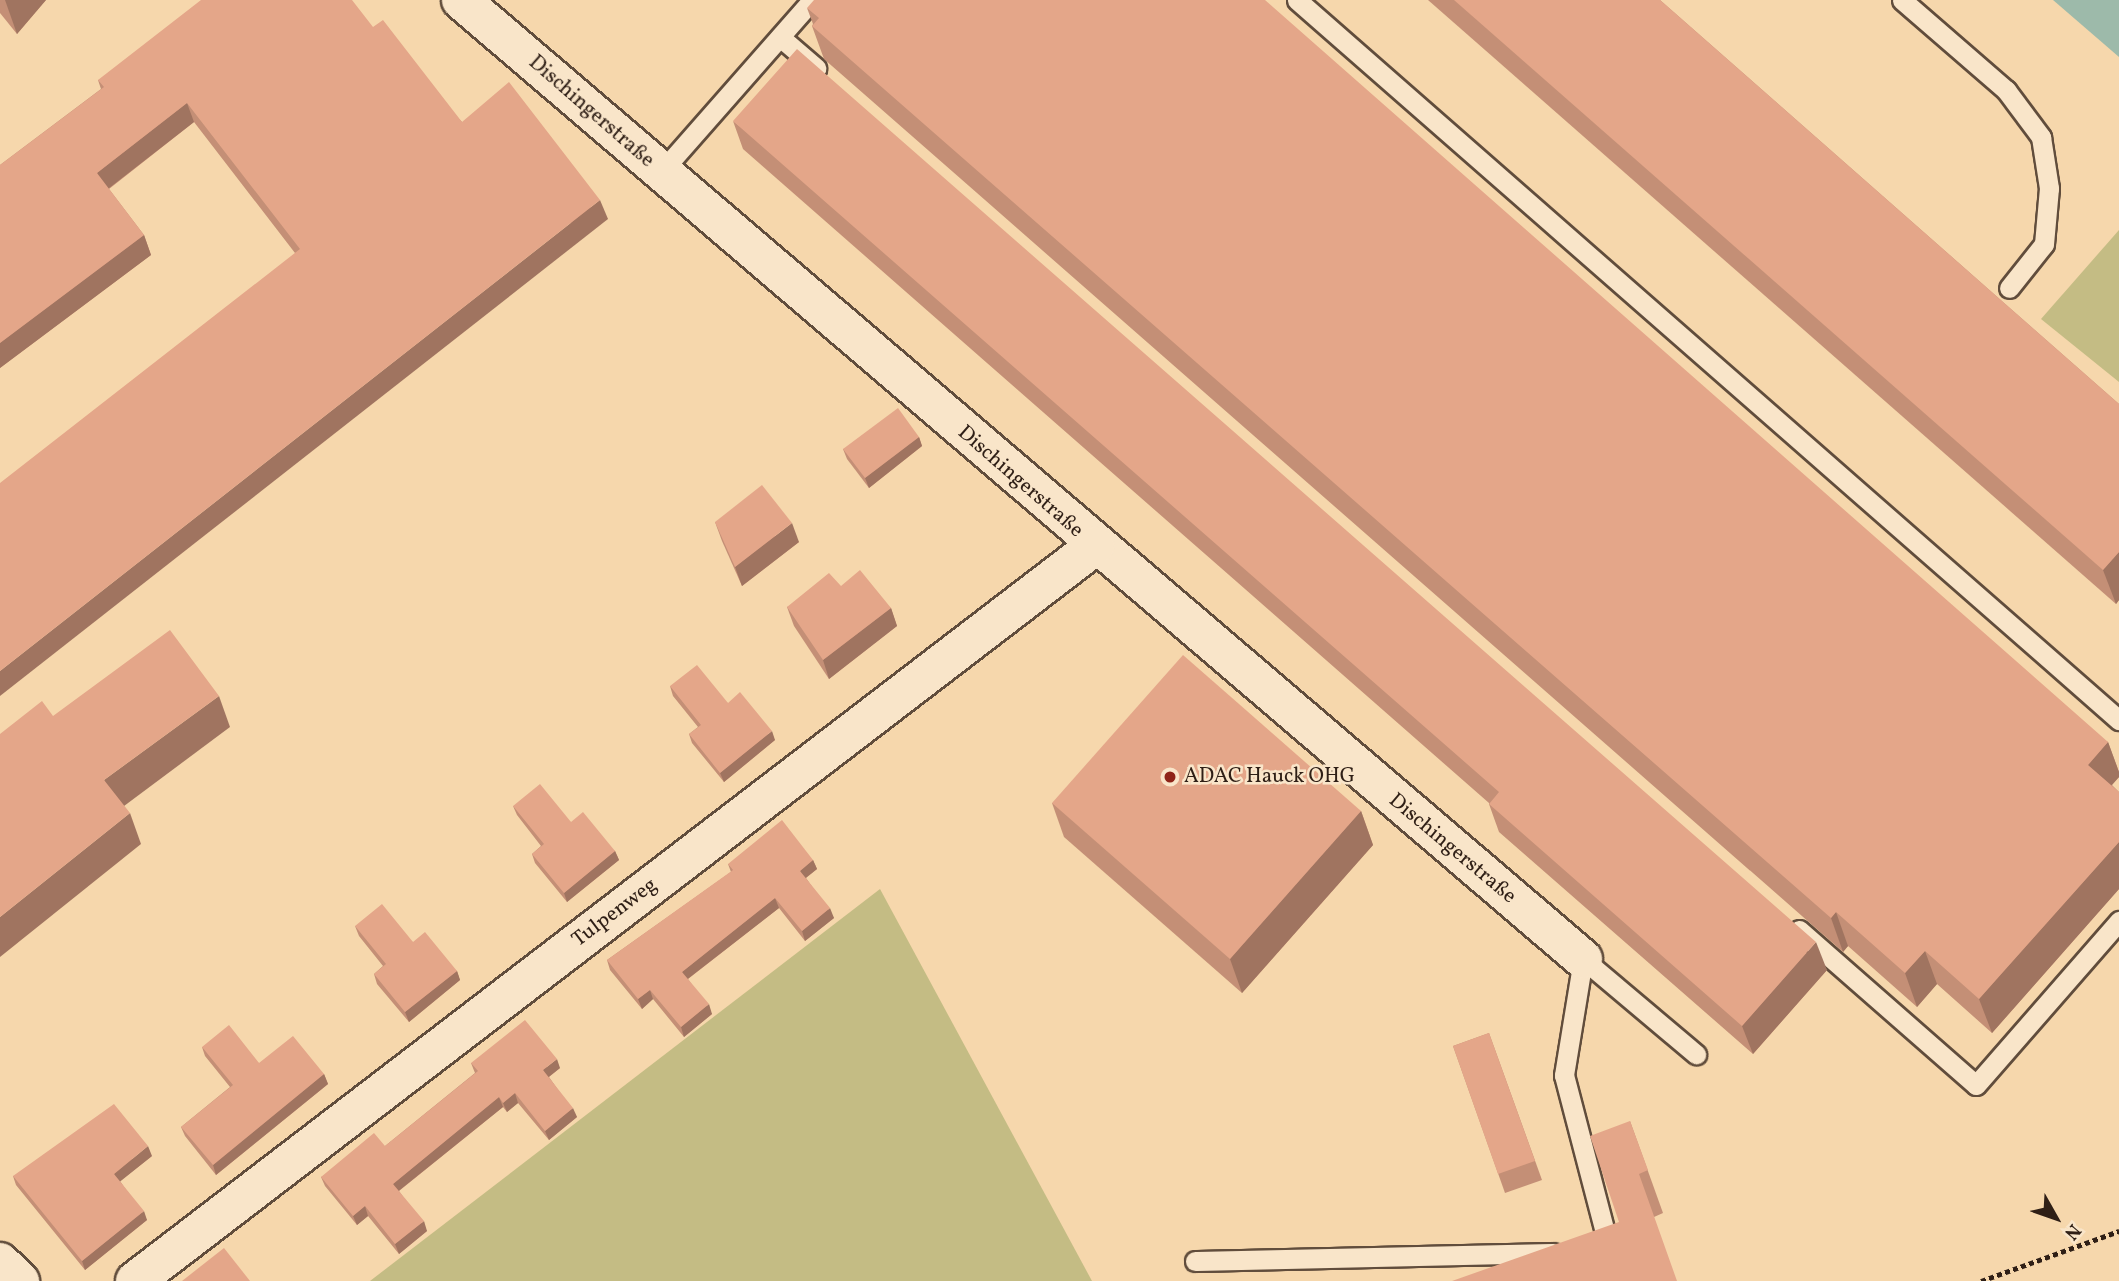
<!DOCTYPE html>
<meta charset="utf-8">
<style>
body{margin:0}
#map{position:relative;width:2119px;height:1281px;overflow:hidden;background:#f6d7ac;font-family:Vollkorn,serif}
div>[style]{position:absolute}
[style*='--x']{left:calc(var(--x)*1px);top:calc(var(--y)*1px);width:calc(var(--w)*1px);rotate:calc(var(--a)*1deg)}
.green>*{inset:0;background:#c4bc84}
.water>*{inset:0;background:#9dbaaa}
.path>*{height:4.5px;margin-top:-2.25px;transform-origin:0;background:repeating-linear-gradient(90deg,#2f1f16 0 5px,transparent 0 8.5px)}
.roads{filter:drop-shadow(2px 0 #614d3c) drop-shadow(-2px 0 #614d3c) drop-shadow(0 2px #614d3c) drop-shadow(0 -2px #614d3c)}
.service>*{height:19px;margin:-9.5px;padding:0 9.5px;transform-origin:9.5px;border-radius:9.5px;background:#f9e5c9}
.minor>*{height:38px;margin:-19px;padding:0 19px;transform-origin:19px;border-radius:19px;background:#f9e5c9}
.wall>*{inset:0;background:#c48f76}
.shaded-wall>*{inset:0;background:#a07460}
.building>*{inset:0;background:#e4a689}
.dots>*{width:19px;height:19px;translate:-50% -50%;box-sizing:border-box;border:4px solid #f9e5c9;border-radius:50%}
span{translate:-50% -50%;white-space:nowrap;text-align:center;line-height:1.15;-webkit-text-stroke:5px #f9e5c9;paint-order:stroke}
.street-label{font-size:21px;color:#2f1f16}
.poi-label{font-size:21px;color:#2f1f16}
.left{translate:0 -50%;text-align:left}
.north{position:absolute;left:2021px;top:1183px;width:70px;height:70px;-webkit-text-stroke:5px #f9e5c9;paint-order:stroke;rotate:130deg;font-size:19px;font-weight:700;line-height:28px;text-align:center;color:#2f1f16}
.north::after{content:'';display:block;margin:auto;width:24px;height:32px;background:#2f1f16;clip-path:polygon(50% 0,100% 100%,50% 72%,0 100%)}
</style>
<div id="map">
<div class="green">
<i style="clip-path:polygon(2119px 230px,2119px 382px,2041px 319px)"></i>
<i style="clip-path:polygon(880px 889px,1092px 1281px,370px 1281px)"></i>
</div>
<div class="water">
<i style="clip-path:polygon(2053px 0,2119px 0,2119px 57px)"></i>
</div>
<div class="path">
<i style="--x:1981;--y:1281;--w:147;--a:-19.9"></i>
</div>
<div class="roads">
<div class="service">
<i style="--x:1297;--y:0;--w:1093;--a:41.22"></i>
<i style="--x:1902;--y:0;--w:138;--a:40.9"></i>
<i style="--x:2006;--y:90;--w:59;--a:53.3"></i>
<i style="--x:2041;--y:137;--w:52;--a:81.1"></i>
<i style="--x:2049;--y:188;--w:56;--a:95.1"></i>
<i style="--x:2044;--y:244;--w:56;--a:128.5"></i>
<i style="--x:780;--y:37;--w:48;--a:40.7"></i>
<i style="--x:661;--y:172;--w:229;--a:-48.7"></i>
<i style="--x:1799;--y:930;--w:235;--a:41.2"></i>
<i style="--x:1976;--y:1085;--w:218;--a:-48.9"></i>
<i style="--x:1583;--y:959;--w:118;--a:99.3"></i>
<i style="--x:1564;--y:1075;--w:182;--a:75.4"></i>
<i style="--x:1583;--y:959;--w:148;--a:40.1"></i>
<i style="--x:1195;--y:1261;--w:358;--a:-1.3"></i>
</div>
<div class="minor">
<i style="--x:461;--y:0;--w:1476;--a:40.52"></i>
<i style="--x:0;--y:1262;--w:28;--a:44"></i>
<i style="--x:135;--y:1281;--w:1209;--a:-37.44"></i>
</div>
</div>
<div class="wall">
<i style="clip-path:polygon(0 0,46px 0,17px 34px,0 13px)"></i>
<i style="clip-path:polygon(1428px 0,1660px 0,2119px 404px,2119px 600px,2116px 604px)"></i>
<i style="clip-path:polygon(807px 8px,2108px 742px,2119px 772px,2119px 777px,2112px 785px,2119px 792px,2119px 889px,1992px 1033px,1937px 984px,1917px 1007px,1848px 946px,1843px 952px,824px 59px,812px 26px,813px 24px)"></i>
<i style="clip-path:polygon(373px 27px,462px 122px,608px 219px,295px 253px,194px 122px,109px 189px,144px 235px,151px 255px,0 368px,0 165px,101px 89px,98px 80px)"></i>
<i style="clip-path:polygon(733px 121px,1827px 970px,1753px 1054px,1499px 832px,1489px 804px,1489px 803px,743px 149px)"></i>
<i style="clip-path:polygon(919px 437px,922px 446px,869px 488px,847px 459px,843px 449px)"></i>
<i style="clip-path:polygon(715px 522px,799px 542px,742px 586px,722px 541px)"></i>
<i style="clip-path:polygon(841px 586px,891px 608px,897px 626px,829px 679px,794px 626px,787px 607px)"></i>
<i style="clip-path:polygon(670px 686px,728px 703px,775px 740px,724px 782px,692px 743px,689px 734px,698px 727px,673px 696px)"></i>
<i style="clip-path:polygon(1052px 803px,1361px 811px,1373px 845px,1242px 993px,1064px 837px)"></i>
<i style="clip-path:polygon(513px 806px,571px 822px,615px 851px,619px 860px,567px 902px,535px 863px,532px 854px,541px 846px,517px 815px)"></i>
<i style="clip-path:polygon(813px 860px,817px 869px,806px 878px,834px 918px,805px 941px,779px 908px,688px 979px,712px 1014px,684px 1037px,653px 999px,642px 1009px,610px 970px,607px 960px,731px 872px,728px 864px)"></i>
<i style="clip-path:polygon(355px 926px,413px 942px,457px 971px,460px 980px,409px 1022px,377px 984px,374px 974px,383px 966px,359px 936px)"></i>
<i style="clip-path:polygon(1489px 1033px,1542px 1180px,1505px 1193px,1453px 1046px)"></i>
<i style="clip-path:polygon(202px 1047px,259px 1063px,324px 1074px,328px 1084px,216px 1175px,185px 1136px,181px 1127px,230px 1087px,205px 1056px)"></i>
<i style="clip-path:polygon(471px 1063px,560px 1068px,549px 1077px,577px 1117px,549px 1140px,518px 1103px,507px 1112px,503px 1107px,399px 1191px,427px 1231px,399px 1254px,368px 1216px,357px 1225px,325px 1186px,321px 1177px,385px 1146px,475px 1073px)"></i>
<i style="clip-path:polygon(1630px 1121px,1663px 1213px,1654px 1217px,1619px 1222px)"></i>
<i style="clip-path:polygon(152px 1156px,120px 1181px,147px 1220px,85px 1270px,16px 1185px,13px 1176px)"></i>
</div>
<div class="shaded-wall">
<i style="clip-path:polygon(5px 0,46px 0,17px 34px)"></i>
<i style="clip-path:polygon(187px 103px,194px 122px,104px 192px,97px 173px)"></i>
<i style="clip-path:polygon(600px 200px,608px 219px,0 696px,0 671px)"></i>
<i style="clip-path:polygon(144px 235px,151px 255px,0 368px,0 343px)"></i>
<i style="clip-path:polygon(919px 437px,922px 446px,869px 488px,865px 478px)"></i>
<i style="clip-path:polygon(792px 523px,799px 542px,742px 586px,735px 567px)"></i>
<i style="clip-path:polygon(2119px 552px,2119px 600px,2116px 604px,2103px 570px)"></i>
<i style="clip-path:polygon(891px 608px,897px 626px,829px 679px,823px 660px)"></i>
<i style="clip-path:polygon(219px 696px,230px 727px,116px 812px,104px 780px)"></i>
<i style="clip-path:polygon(772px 731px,775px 740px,724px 782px,720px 773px)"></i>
<i style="clip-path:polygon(2108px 742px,2119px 772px,2119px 777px,2100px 798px,2088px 765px)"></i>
<i style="clip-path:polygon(1361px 811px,1373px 845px,1242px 993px,1230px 959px)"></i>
<i style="clip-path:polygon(130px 813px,141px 844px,0 957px,0 917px)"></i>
<i style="clip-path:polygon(2119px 842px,2119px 889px,1992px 1033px,1979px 999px)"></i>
<i style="clip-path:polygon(615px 851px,619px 860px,567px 902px,564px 893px)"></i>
<i style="clip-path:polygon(813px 860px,817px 869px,803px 880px,800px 871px)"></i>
<i style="clip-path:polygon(775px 898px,779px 908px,685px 981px,682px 972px)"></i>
<i style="clip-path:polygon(830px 908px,834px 918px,805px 941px,802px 931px)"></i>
<i style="clip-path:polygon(1836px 912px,1848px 946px,1843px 952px,1831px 918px)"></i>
<i style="clip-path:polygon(1816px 942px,1827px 970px,1753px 1054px,1742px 1026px)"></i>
<i style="clip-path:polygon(1925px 951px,1937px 984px,1917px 1007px,1905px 973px)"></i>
<i style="clip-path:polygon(457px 971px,460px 980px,409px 1022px,405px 1012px)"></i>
<i style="clip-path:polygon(650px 990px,653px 999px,642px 1009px,638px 999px)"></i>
<i style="clip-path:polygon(709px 1004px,712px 1014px,684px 1037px,681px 1027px)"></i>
<i style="clip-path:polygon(557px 1059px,560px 1068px,546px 1079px,543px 1070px)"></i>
<i style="clip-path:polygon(324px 1074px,328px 1084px,216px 1175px,213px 1165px)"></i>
<i style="clip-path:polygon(515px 1093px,518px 1103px,507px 1112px,503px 1103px)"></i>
<i style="clip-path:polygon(499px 1097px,503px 1107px,396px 1193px,393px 1184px)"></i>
<i style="clip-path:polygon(573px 1108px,577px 1117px,549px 1140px,545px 1131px)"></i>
<i style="clip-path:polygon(148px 1146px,152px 1156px,117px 1184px,114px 1174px)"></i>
<i style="clip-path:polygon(365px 1206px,368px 1216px,357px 1225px,353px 1216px)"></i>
<i style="clip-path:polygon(144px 1211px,147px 1220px,85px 1270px,82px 1261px)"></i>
<i style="clip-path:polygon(424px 1221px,427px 1231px,399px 1254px,395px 1244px)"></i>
</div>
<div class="building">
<i style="clip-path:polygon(201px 0,352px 0,373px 27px,383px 20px,462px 122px,509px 82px,600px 200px,0 671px,0 483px,300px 249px,187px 103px,97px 173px,144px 235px,0 343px,0 165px,104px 87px,98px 80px)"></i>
<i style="clip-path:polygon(814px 0,1265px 0,2108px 742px,2088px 765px,2119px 792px,2119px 842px,1979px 999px,1925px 951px,1905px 973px,1836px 912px,1831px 918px,812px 26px,819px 18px,807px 8px)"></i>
<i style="clip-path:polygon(1454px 0,1660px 0,2119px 404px,2119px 552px,2103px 570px)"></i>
<i style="clip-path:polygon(797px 49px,1816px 942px,1742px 1026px,1489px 804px,1499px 792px,733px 121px)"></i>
<i style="clip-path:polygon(898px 408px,919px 437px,865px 478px,843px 449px)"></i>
<i style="clip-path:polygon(762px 485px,792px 523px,735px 567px,715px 522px)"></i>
<i style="clip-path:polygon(860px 570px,891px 608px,823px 660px,787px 607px,829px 573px,841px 586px)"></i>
<i style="clip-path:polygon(170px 630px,219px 696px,104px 780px,130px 813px,0 917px,0 734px,42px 701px,53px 716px)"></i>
<i style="clip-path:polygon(1183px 655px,1361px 811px,1230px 959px,1052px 803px)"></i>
<i style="clip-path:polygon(697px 665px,728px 703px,740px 692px,772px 731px,720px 773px,689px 734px,701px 725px,670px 686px)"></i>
<i style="clip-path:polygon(540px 784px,571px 822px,583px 812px,615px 851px,564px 893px,532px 854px,544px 844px,513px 806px)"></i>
<i style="clip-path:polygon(782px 820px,813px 860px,800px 871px,830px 908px,802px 931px,775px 898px,682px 972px,709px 1004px,681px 1027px,650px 990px,638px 999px,607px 960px,733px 870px,728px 864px)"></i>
<i style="clip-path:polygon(382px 904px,413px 942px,425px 932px,457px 971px,405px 1012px,374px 974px,386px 964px,355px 926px)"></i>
<i style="clip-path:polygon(525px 1020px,557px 1059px,543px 1070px,573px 1108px,545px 1131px,515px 1093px,503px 1103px,499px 1097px,393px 1184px,424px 1221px,395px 1244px,365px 1206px,353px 1216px,321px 1177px,374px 1133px,385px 1146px,478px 1071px,471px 1063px)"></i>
<i style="clip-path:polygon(229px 1025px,259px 1063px,293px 1036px,324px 1074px,213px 1165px,181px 1127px,233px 1085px,202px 1047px)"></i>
<i style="clip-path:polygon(1489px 1033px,1535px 1161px,1498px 1174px,1453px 1046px)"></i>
<i style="clip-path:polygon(114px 1104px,148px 1146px,114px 1174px,144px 1211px,82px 1261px,13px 1176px)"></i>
<i style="clip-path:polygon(1630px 1121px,1648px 1170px,1639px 1174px,1677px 1281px,1452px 1281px,1619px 1222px,1590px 1136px)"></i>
<i style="clip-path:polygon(224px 1248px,250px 1281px,182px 1281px)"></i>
</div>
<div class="dots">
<i style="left:1170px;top:777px;background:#8f2418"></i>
</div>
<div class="street-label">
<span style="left:591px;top:112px;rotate:41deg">Dischingerstraße</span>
<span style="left:1020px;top:482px;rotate:41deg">Dischingerstraße</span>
<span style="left:1452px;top:849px;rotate:40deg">Dischingerstraße</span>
<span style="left:615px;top:913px;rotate:-37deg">Tulpenweg</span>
</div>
<div class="poi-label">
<span class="left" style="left:1184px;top:777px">ADAC Hauck OHG</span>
</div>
<div class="north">N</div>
</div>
